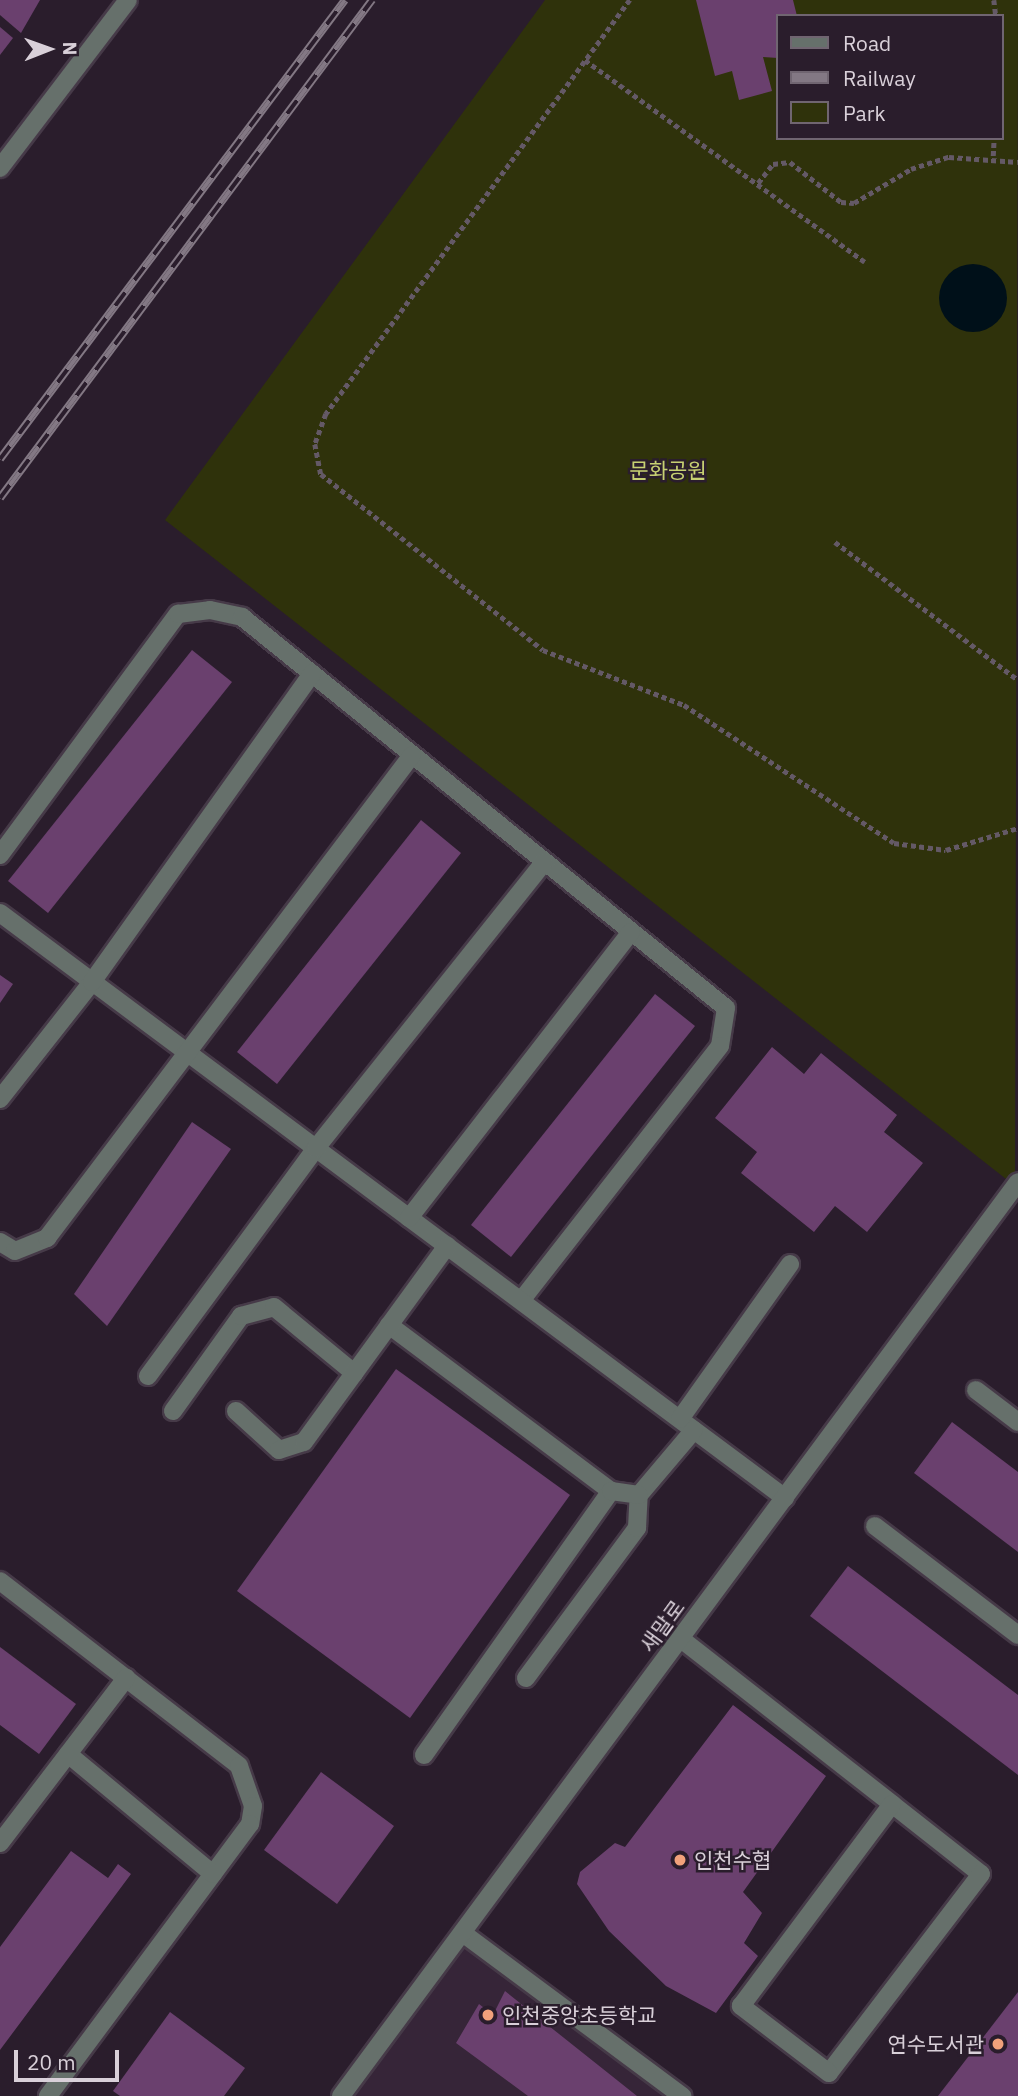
<!DOCTYPE html>
<meta charset="utf-8">
<style>
body{margin:0}
#map{position:relative;width:1018px;height:2096px;overflow:hidden;background:#2a1d2c;font-family:"IBM Plex Sans","Noto Sans KR",sans-serif}
div>[style]{position:absolute}
[style*='--x']{left:calc(var(--x)*1px);top:calc(var(--y)*1px);width:calc(var(--w)*1px);rotate:calc(var(--a)*1deg)}
.built>*{inset:0;background:#362538}
.green>*{inset:0;background:#2f320b}
.water>*{inset:0;background:#001019}
.round{border-radius:50%}
.building>*{inset:0;background:#6a406e}
.path>*{height:4.5px;margin-top:-2.25px;transform-origin:0;background:repeating-linear-gradient(90deg,#645966 0 5px,transparent 0 8.5px)}
.roads{filter:drop-shadow(2px 0 #463a48) drop-shadow(-2px 0 #463a48) drop-shadow(0 2px #463a48) drop-shadow(0 -2px #463a48)}
.minor>*{height:18px;margin:-9px;padding:0 9px;transform-origin:9px;border-radius:9px;background:#66706b}
.rail>*{height:8px;margin-top:-4px;transform-origin:0;background:repeating-linear-gradient(90deg,#2a1d2c 0 16px,#837884 0 32px);box-sizing:border-box;border-block:2px solid #837884}
.dots>*{width:19px;height:19px;translate:-50% -50%;box-sizing:border-box;border:4px solid #2a1d2c;border-radius:50%}
span{translate:-50% -50%;white-space:nowrap;text-align:center;line-height:1.15;-webkit-text-stroke:5px #2a1d2c;paint-order:stroke}
.park-label{font-size:21px;color:#c7d072}
.street-label{font-size:21px;color:#d9d0d9}
.poi-label{font-size:21px;color:#d9d0d9}
.left{translate:0 -50%;text-align:left}
.right{translate:-100% -50%;text-align:right}
.legend{position:absolute;left:776px;top:14px;width:228px;height:126px;box-sizing:border-box;background:#2a1d2c;border:2px solid #706571;margin:0;padding:9px 12px;list-style:none;font-size:21px;color:#d9d0d9}
.legend li{display:flex;align-items:center;gap:14px;height:35px}
.legend b{width:35px;border:2px solid #706571}
.north{position:absolute;left:14px;top:14px;width:70px;height:70px;-webkit-text-stroke:5px #2a1d2c;paint-order:stroke;rotate:89deg;font-size:19px;font-weight:700;line-height:28px;text-align:center;color:#d9d0d9}
.north::after{content:'';display:block;margin:auto;width:24px;height:32px;background:#d9d0d9;clip-path:polygon(50% 0,100% 100%,50% 72%,0 100%)}
.scale{position:absolute;left:14px;top:2050px;width:105px;height:32px;box-sizing:border-box;border:4px solid #d9d0d9;border-top:0;padding-left:9px;font-size:21px;line-height:24px;white-space:nowrap;color:#d9d0d9;-webkit-text-stroke:5px #2a1d2c;paint-order:stroke}
</style>
<div id="map">
<div class="built">
<i style="clip-path:polygon(464px 1934px,682px 2096px,341px 2096px)"></i>
</div>
<div class="green">
<i style="clip-path:polygon(evenodd,545px 0,1018px 0,1015px 1186px,165px 520px,545px 0,778px 16px,1002px 16px,1002px 138px,778px 138px,778px 16px)"></i>
</div>
<div class="water">
<i class="round" style="left:939px;top:264px;width:68px;height:68px"></i>
</div>
<div class="building">
<i style="clip-path:polygon(0 0,40px 0,21px 33px,0 15px)"></i>
<i style="clip-path:polygon(696px 0,793px 0,797px 16px,778px 16px,778px 58px,763px 57px,772px 91px,739px 100px,732px 71px,715px 76px)"></i>
<i style="clip-path:polygon(0 27px,13px 38px,0 55px)"></i>
<i style="clip-path:polygon(192px 650px,232px 682px,48px 913px,8px 881px)"></i>
<i style="clip-path:polygon(421px 820px,461px 853px,277px 1084px,237px 1052px)"></i>
<i style="clip-path:polygon(0 975px,13px 984px,0 1003px)"></i>
<i style="clip-path:polygon(655px 994px,695px 1026px,511px 1257px,471px 1225px)"></i>
<i style="clip-path:polygon(772px 1047px,804px 1074px,821px 1053px,897px 1115px,884px 1132px,923px 1163px,867px 1232px,835px 1206px,814px 1232px,741px 1173px,757px 1152px,715px 1118px)"></i>
<i style="clip-path:polygon(192px 1122px,231px 1149px,107px 1326px,74px 1294px)"></i>
<i style="clip-path:polygon(396px 1369px,570px 1495px,410px 1718px,237px 1591px)"></i>
<i style="clip-path:polygon(952px 1422px,1018px 1472px,1018px 1552px,914px 1473px)"></i>
<i style="clip-path:polygon(848px 1566px,1018px 1695px,1018px 1775px,810px 1616px)"></i>
<i style="clip-path:polygon(0 1647px,76px 1704px,39px 1754px,0 1725px)"></i>
<i style="clip-path:polygon(733px 1705px,826px 1776px,743px 1892px,762px 1913px,744px 1943px,758px 1956px,716px 2013px,666px 1986px,609px 1931px,577px 1884px,580px 1872px,615px 1843px,625px 1847px)"></i>
<i style="clip-path:polygon(321px 1772px,394px 1826px,337px 1904px,264px 1850px)"></i>
<i style="clip-path:polygon(71px 1851px,108px 1878px,118px 1864px,131px 1874px,0 2050px,0 1947px)"></i>
<i style="clip-path:polygon(505px 1991px,637px 2096px,528px 2096px,456px 2043px,479px 2004px,493px 2015px)"></i>
<i style="clip-path:polygon(1018px 1992px,1018px 2096px,938px 2096px)"></i>
<i style="clip-path:polygon(170px 2012px,245px 2068px,224px 2096px,120px 2096px,113px 2091px)"></i>
</div>
<div class="path">
<i style="--x:630;--y:0;--w:514;--a:126.29"></i>
<i style="--x:326;--y:414;--w:32;--a:110"></i>
<i style="--x:315;--y:444;--w:31;--a:79"></i>
<i style="--x:321;--y:474;--w:283;--a:38.4"></i>
<i style="--x:543;--y:650;--w:151;--a:21.3"></i>
<i style="--x:684;--y:705;--w:251;--a:33.3"></i>
<i style="--x:894;--y:843;--w:52;--a:7.7"></i>
<i style="--x:946;--y:850;--w:75;--a:-17"></i>
<i style="--x:994;--y:0;--w:16;--a:83"></i>
<i style="--x:585;--y:60;--w:345;--a:35.8"></i>
<i style="--x:993;--y:156;--w:18;--a:-87"></i>
<i style="--x:758;--y:183;--w:24;--a:-52"></i>
<i style="--x:773;--y:164;--w:17;--a:-7"></i>
<i style="--x:790;--y:162;--w:65;--a:38.1"></i>
<i style="--x:841;--y:202;--w:13;--a:4"></i>
<i style="--x:854;--y:203;--w:66;--a:-30.8"></i>
<i style="--x:911;--y:169;--w:40;--a:-18"></i>
<i style="--x:949;--y:157;--w:69;--a:4.1"></i>
<i style="--x:835;--y:542;--w:229;--a:37"></i>
</div>
<div class="roads">
<div class="minor">
<i style="--x:0;--y:168;--w:211;--a:-52.7"></i>
<i style="--x:0;--y:855;--w:300;--a:-53.6"></i>
<i style="--x:178;--y:614;--w:32;--a:-7"></i>
<i style="--x:210;--y:610;--w:33;--a:12"></i>
<i style="--x:242;--y:617;--w:622;--a:38.93"></i>
<i style="--x:726;--y:1008;--w:38;--a:99"></i>
<i style="--x:720;--y:1046;--w:323;--a:128"></i>
<i style="--x:0;--y:913;--w:979;--a:36.69"></i>
<i style="--x:0;--y:1099;--w:149;--a:-51.8"></i>
<i style="--x:92;--y:982;--w:379;--a:-54.5"></i>
<i style="--x:409;--y:1218;--w:362;--a:-52.2"></i>
<i style="--x:0;--y:1242;--w:17;--a:31"></i>
<i style="--x:15;--y:1251;--w:35;--a:-22"></i>
<i style="--x:47;--y:1238;--w:605;--a:-52.92"></i>
<i style="--x:389;--y:1325;--w:277;--a:36.8"></i>
<i style="--x:148;--y:1376;--w:283;--a:-53.6"></i>
<i style="--x:316;--y:1148;--w:366;--a:-51.4"></i>
<i style="--x:976;--y:1390;--w:53;--a:37.3"></i>
<i style="--x:173;--y:1411;--w:117;--a:-54.4"></i>
<i style="--x:241;--y:1316;--w:34;--a:-15"></i>
<i style="--x:274;--y:1307;--w:104;--a:39.5"></i>
<i style="--x:236;--y:1411;--w:58;--a:42.2"></i>
<i style="--x:279;--y:1450;--w:26;--a:-18"></i>
<i style="--x:304;--y:1442;--w:243;--a:-53.9"></i>
<i style="--x:680;--y:1419;--w:190;--a:-54.6"></i>
<i style="--x:875;--y:1526;--w:180;--a:37.3"></i>
<i style="--x:0;--y:1581;--w:302;--a:37.7"></i>
<i style="--x:239;--y:1766;--w:42;--a:70.7"></i>
<i style="--x:253;--y:1806;--w:18;--a:99"></i>
<i style="--x:250;--y:1824;--w:339;--a:126.6"></i>
<i style="--x:681;--y:1639;--w:268;--a:38"></i>
<i style="--x:892;--y:1804;--w:113;--a:38.2"></i>
<i style="--x:981;--y:1874;--w:250;--a:127.4"></i>
<i style="--x:829;--y:2073;--w:111;--a:-142.7"></i>
<i style="--x:741;--y:2006;--w:252;--a:-53.2"></i>
<i style="--x:526;--y:1678;--w:187;--a:-53.5"></i>
<i style="--x:637;--y:1528;--w:33;--a:-87"></i>
<i style="--x:639;--y:1495;--w:85;--a:-49.8"></i>
<i style="--x:68;--y:1754;--w:188;--a:39.6"></i>
<i style="--x:424;--y:1755;--w:324;--a:-54.7"></i>
<i style="--x:611;--y:1491;--w:28;--a:8"></i>
<i style="--x:0;--y:1843;--w:208;--a:-52.6"></i>
<i style="--x:464;--y:1934;--w:272;--a:36.6"></i>
<i style="--x:341;--y:2096;--w:1137;--a:-53.47"></i>
</div>
</div>
<div class="rail">
<i style="--x:0;--y:459;--w:574;--a:-53.07"></i>
<i style="--x:0;--y:498;--w:622;--a:-53.24"></i>
</div>
<div class="dots">
<i style="left:680px;top:1860px;background:#f1a17b"></i>
<i style="left:488px;top:2015px;background:#f1a17b"></i>
<i style="left:998px;top:2044px;background:#f1a17b"></i>
</div>
<div class="park-label">
<span style="left:668px;top:470px">문화공원</span>
</div>
<div class="street-label">
<span style="left:662px;top:1626px;rotate:-54deg">새말로</span>
</div>
<div class="poi-label">
<span class="left" style="left:694px;top:1860px">인천수협</span>
<span class="left" style="left:502px;top:2015px">인천중앙초등학교</span>
<span class="right" style="left:984px;top:2044px">연수도서관</span>
</div>
<ul class="legend">
<li><b style="height:9px;background:#66706b"></b>Road</li>
<li><b style="height:9px;background:#837884"></b>Railway</li>
<li><b style="height:19px;background:#2f320b"></b>Park</li>
</ul>
<div class="north">N</div>
<div class="scale">20 m</div>
</div>
